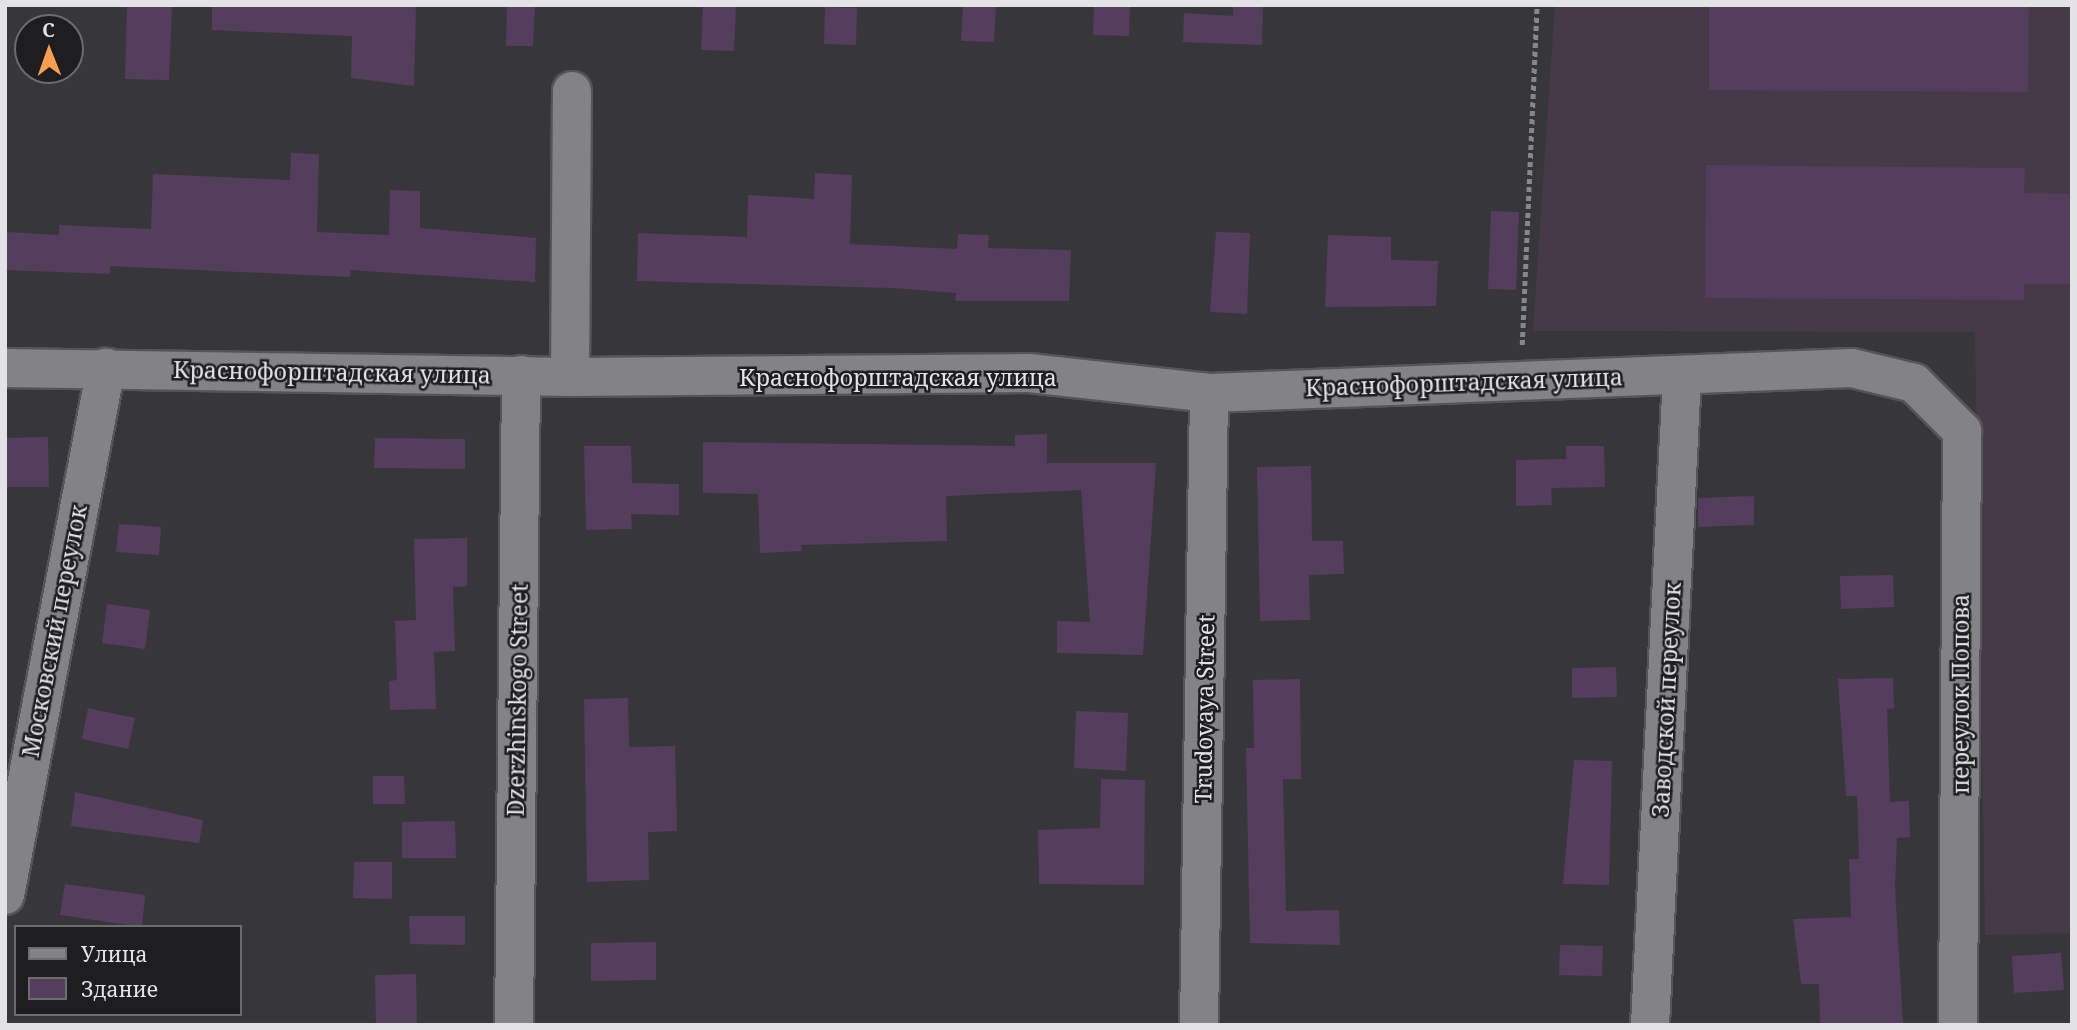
<!DOCTYPE html>
<meta charset="utf-8">
<style>
body{margin:0}
#map{position:relative;width:2077px;height:1030px;overflow:hidden;background:#37363b;font-family:"Noto Serif",serif}
div>[style]{position:absolute}
[style*='--x']{left:calc(var(--x)*1px);top:calc(var(--y)*1px);width:calc(var(--w)*1px);rotate:calc(var(--a)*1deg)}
.industrial>*{inset:0;background:#473a48}
.building>*{inset:0;background:#553d5e}
.path>*{height:4.5px;margin-top:-2.25px;transform-origin:0;background:repeating-linear-gradient(90deg,#88878b 0 5px,transparent 0 8.5px)}
.roads{filter:drop-shadow(2px 0 #555559) drop-shadow(-2px 0 #555559) drop-shadow(0 2px #555559) drop-shadow(0 -2px #555559)}
.minor>*{height:38px;margin:-19px;padding:0 19px;transform-origin:19px;border-radius:19px;background:#828287}
span{translate:-50% -50%;white-space:nowrap;text-align:center;line-height:1.15;-webkit-text-stroke:5px #1e1e20;paint-order:stroke}
.street-label{font-size:23px;color:#e3e3e6}
.frame{position:absolute;inset:0;border:7px solid #e3e3e6;pointer-events:none}
.legend{position:absolute;left:14px;top:925px;width:228px;height:91px;box-sizing:border-box;background:#1e1e20;border:2px solid #6d6d6f;margin:0;padding:9px 12px;list-style:none;font-size:21px;color:#e3e3e6}
.legend li{display:flex;align-items:center;gap:14px;height:35px}
.legend b{width:35px;border:2px solid #6d6d6f}
.north{position:absolute;left:14px;top:14px;width:70px;height:70px;box-sizing:border-box;background:#1e1e20;border:2px solid #6d6d6f;border-radius:50%;rotate:359deg;font-size:19px;font-weight:700;line-height:28px;text-align:center;color:#e3e3e6}
.north::after{content:'';display:block;margin:auto;width:24px;height:32px;background:#fb9e50;clip-path:polygon(50% 0,100% 100%,50% 72%,0 100%)}
</style>
<div id="map">
<div class="industrial">
<i style="clip-path:polygon(1555px 5px,2072px 5px,2072px 933px,1985px 935px,1975px 332px,1533px 331px)"></i>
</div>
<div class="building">
<i style="clip-path:polygon(127px 5px,172px 5px,169px 80px,125px 79px)"></i>
<i style="clip-path:polygon(212px 5px,416px 5px,414px 86px,351px 78px,352px 36px,212px 30px)"></i>
<i style="clip-path:polygon(507px 5px,535px 5px,533px 46px,506px 46px)"></i>
<i style="clip-path:polygon(703px 5px,736px 5px,734px 51px,701px 50px)"></i>
<i style="clip-path:polygon(963px 5px,996px 5px,994px 42px,961px 41px)"></i>
<i style="clip-path:polygon(1094px 5px,1130px 5px,1129px 36px,1093px 35px)"></i>
<i style="clip-path:polygon(1233px 5px,1263px 5px,1262px 45px,1183px 42px,1184px 13px,1233px 16px)"></i>
<i style="clip-path:polygon(1709px 5px,2029px 5px,2028px 92px,1709px 90px)"></i>
<i style="clip-path:polygon(825px 7px,857px 8px,856px 45px,824px 44px)"></i>
<i style="clip-path:polygon(291px 153px,319px 154px,317px 232px,389px 235px,390px 190px,420px 191px,420px 228px,536px 238px,535px 282px,350px 270px,350px 277px,110px 266px,110px 274px,6px 270px,7px 232px,59px 235px,59px 225px,151px 229px,153px 174px,290px 180px)"></i>
<i style="clip-path:polygon(1706px 165px,2025px 168px,2024px 193px,2072px 194px,2072px 284px,2024px 284px,2024px 300px,1705px 298px)"></i>
<i style="clip-path:polygon(815px 173px,852px 175px,850px 244px,957px 249px,958px 234px,989px 235px,988px 248px,1071px 250px,1069px 301px,955px 301px,956px 293px,894px 288px,637px 281px,638px 233px,747px 237px,748px 195px,814px 199px)"></i>
<i style="clip-path:polygon(1491px 211px,1519px 212px,1516px 290px,1488px 289px)"></i>
<i style="clip-path:polygon(1216px 232px,1250px 233px,1247px 314px,1210px 312px)"></i>
<i style="clip-path:polygon(1328px 235px,1391px 237px,1391px 260px,1438px 261px,1436px 306px,1325px 307px)"></i>
<i style="clip-path:polygon(1047px 434px,1047px 463px,1156px 463px,1143px 655px,1057px 653px,1057px 621px,1090px 622px,1081px 490px,946px 496px,947px 541px,801px 545px,802px 551px,760px 553px,758px 494px,703px 493px,703px 442px,1015px 446px,1015px 435px)"></i>
<i style="clip-path:polygon(48px 437px,49px 487px,5px 487px,5px 438px)"></i>
<i style="clip-path:polygon(375px 438px,465px 439px,465px 469px,374px 468px)"></i>
<i style="clip-path:polygon(584px 446px,631px 446px,632px 483px,679px 484px,679px 515px,631px 514px,632px 529px,586px 530px)"></i>
<i style="clip-path:polygon(1566px 446px,1604px 446px,1605px 487px,1551px 488px,1552px 505px,1516px 506px,1516px 460px,1566px 459px)"></i>
<i style="clip-path:polygon(1311px 466px,1312px 541px,1343px 541px,1344px 574px,1309px 575px,1310px 620px,1260px 621px,1257px 467px)"></i>
<i style="clip-path:polygon(1754px 496px,1754px 525px,1698px 527px,1698px 498px)"></i>
<i style="clip-path:polygon(119px 524px,161px 527px,159px 555px,116px 552px)"></i>
<i style="clip-path:polygon(467px 538px,467px 586px,453px 587px,455px 651px,434px 652px,436px 709px,390px 710px,389px 681px,397px 680px,395px 621px,416px 620px,414px 539px)"></i>
<i style="clip-path:polygon(1893px 575px,1894px 607px,1841px 609px,1840px 576px)"></i>
<i style="clip-path:polygon(107px 604px,150px 610px,145px 649px,102px 643px)"></i>
<i style="clip-path:polygon(1616px 667px,1617px 697px,1572px 698px,1572px 668px)"></i>
<i style="clip-path:polygon(1893px 678px,1894px 708px,1887px 709px,1890px 802px,1909px 801px,1910px 837px,1897px 838px,1895px 887px,1903px 1025px,1820px 1025px,1819px 984px,1801px 984px,1793px 919px,1851px 917px,1849px 859px,1859px 859px,1857px 796px,1846px 796px,1838px 679px)"></i>
<i style="clip-path:polygon(1300px 679px,1301px 779px,1283px 779px,1286px 911px,1339px 910px,1340px 945px,1250px 943px,1246px 748px,1254px 748px,1253px 680px)"></i>
<i style="clip-path:polygon(628px 698px,629px 747px,675px 746px,677px 831px,648px 832px,649px 880px,587px 882px,584px 699px)"></i>
<i style="clip-path:polygon(88px 708px,135px 718px,128px 749px,82px 739px)"></i>
<i style="clip-path:polygon(1076px 711px,1128px 713px,1126px 771px,1074px 768px)"></i>
<i style="clip-path:polygon(1574px 760px,1612px 761px,1609px 885px,1563px 884px)"></i>
<i style="clip-path:polygon(373px 776px,404px 776px,405px 804px,373px 804px)"></i>
<i style="clip-path:polygon(1101px 779px,1145px 780px,1144px 885px,1039px 884px,1038px 830px,1100px 828px)"></i>
<i style="clip-path:polygon(75px 792px,203px 820px,199px 843px,71px 826px)"></i>
<i style="clip-path:polygon(455px 821px,456px 858px,402px 858px,402px 822px)"></i>
<i style="clip-path:polygon(354px 862px,392px 862px,392px 899px,353px 898px)"></i>
<i style="clip-path:polygon(65px 884px,145px 895px,142px 927px,60px 915px)"></i>
<i style="clip-path:polygon(409px 916px,465px 916px,465px 945px,410px 944px)"></i>
<i style="clip-path:polygon(656px 942px,656px 980px,591px 981px,591px 943px)"></i>
<i style="clip-path:polygon(1560px 945px,1603px 946px,1602px 976px,1559px 975px)"></i>
<i style="clip-path:polygon(2061px 953px,2064px 990px,2014px 993px,2012px 956px)"></i>
<i style="clip-path:polygon(416px 974px,417px 1025px,376px 1025px,375px 975px)"></i>
</div>
<div class="path">
<i style="--x:1522;--y:345;--w:340;--a:-87.5"></i>
</div>
<div class="roads">
<div class="minor">
<i style="--x:5;--y:368;--w:565;--a:0.91"></i>
<i style="--x:570;--y:377;--w:459;--a:-0.5"></i>
<i style="--x:1029;--y:373;--w:181;--a:6.3"></i>
<i style="--x:1209;--y:393;--w:643;--a:-2.23"></i>
<i style="--x:1852;--y:368;--w:64;--a:13.6"></i>
<i style="--x:1914;--y:383;--w:68;--a:45"></i>
<i style="--x:1962;--y:431;--w:594;--a:90.39"></i>
<i style="--x:570;--y:377;--w:286;--a:-89.6"></i>
<i style="--x:5;--y:895;--w:537;--a:-79.15"></i>
<i style="--x:514;--y:1025;--w:650;--a:-89.38"></i>
<i style="--x:1199;--y:1025;--w:632;--a:-89.09"></i>
<i style="--x:1650;--y:1025;--w:651;--a:-87.18"></i>
</div>
</div>
<div class="street-label">
<span style="left:332px;top:372px;rotate:1deg">Краснофорштадская улица</span>
<span style="left:898px;top:377px">Краснофорштадская улица</span>
<span style="left:1464px;top:382px;rotate:-2deg">Краснофорштадская улица</span>
<span style="left:54px;top:631px;rotate:-79deg">Московский переулок</span>
<span style="left:1960px;top:694px;rotate:-90deg">переулок Попова</span>
<span style="left:517px;top:700px;rotate:-89deg">Dzerzhinskogo Street</span>
<span style="left:1666px;top:700px;rotate:-87deg">Заводской переулок</span>
<span style="left:1204px;top:709px;rotate:-89deg">Trudovaya Street</span>
</div>
<div class="frame"></div>
<ul class="legend">
<li><b style="height:9px;background:#828287"></b>Улица</li>
<li><b style="height:19px;background:#553d5e"></b>Здание</li>
</ul>
<div class="north">С</div>
</div>
